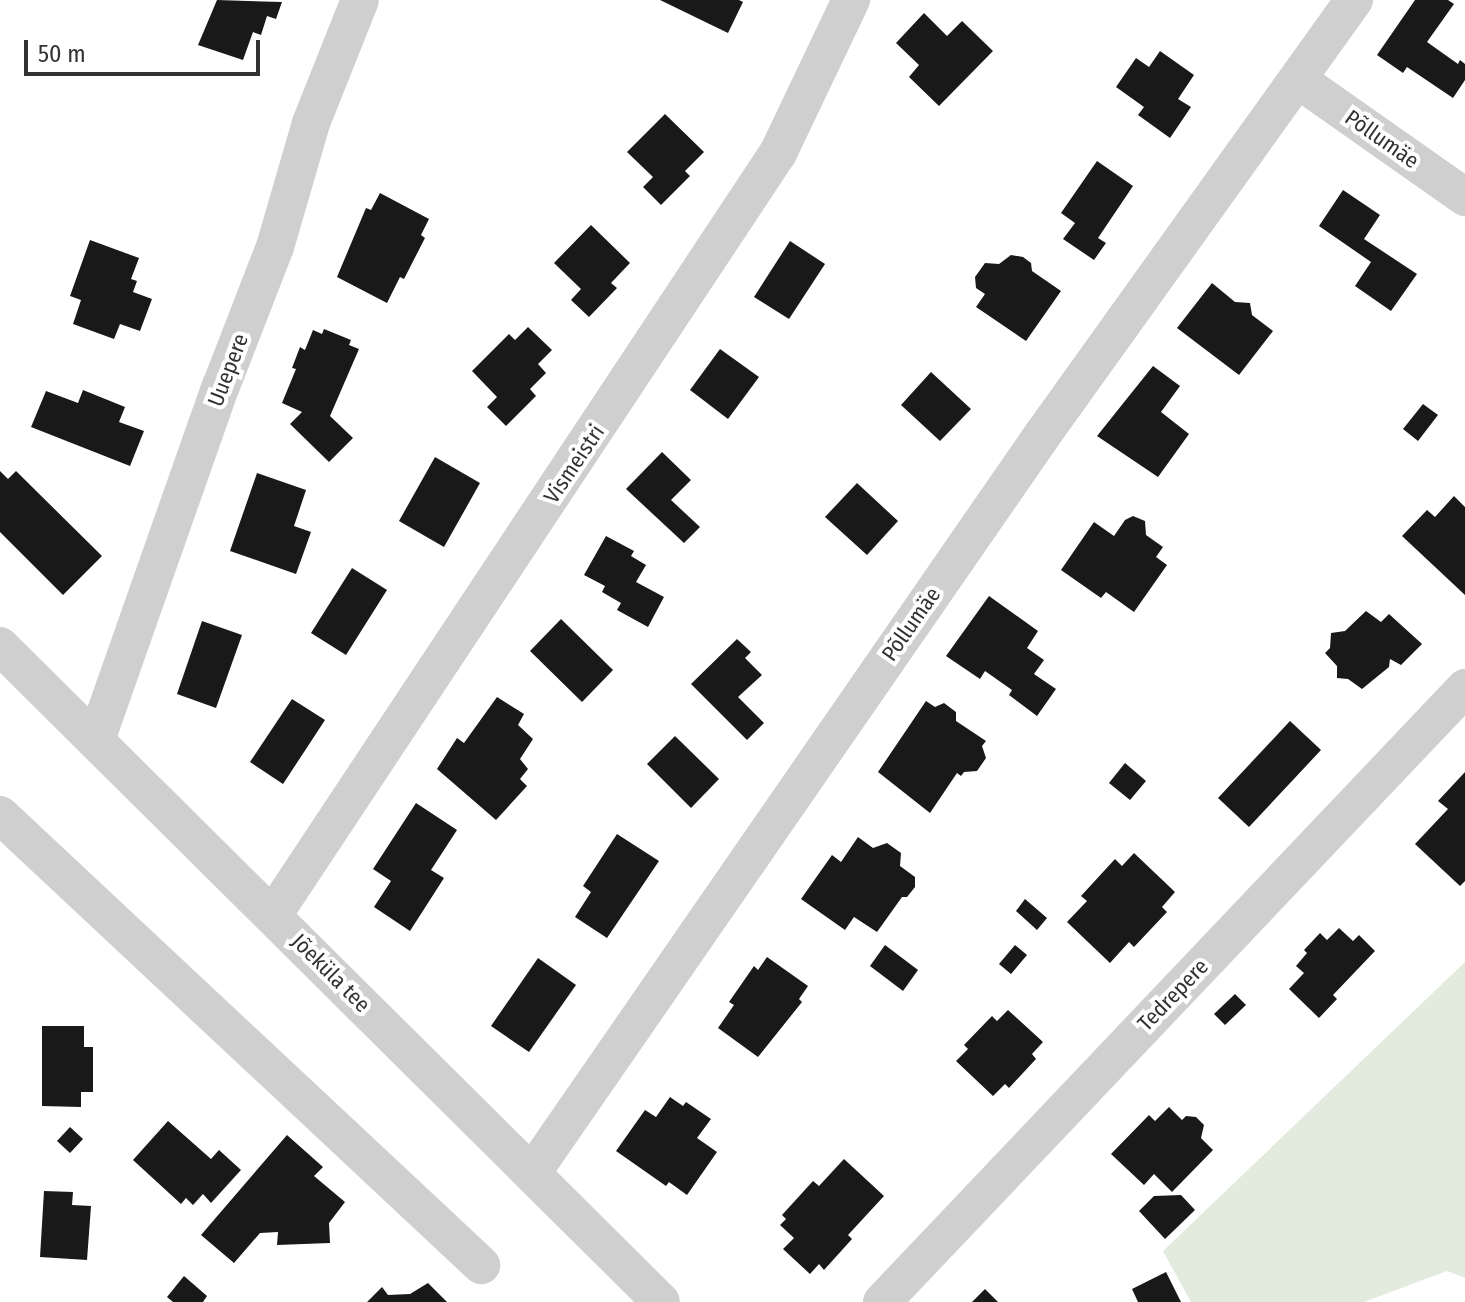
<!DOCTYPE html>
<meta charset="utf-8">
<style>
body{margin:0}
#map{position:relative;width:1465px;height:1302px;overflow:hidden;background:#fff;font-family:"Fira Sans Condensed",sans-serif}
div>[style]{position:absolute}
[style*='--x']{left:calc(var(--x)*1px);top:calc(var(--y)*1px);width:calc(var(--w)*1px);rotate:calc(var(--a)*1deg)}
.green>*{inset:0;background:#e3ebde}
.building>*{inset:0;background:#191919}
.minor>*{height:38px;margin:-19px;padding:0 19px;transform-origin:19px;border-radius:19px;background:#cfcfcf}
span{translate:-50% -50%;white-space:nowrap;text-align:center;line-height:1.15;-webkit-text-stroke:8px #fff;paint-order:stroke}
.street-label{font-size:22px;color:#323232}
.scale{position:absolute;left:24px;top:40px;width:236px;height:36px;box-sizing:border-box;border:4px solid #323232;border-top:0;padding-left:10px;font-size:24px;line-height:28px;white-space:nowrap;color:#323232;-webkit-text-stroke:6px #fff;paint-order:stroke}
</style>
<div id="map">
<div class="green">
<i style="clip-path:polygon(1465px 962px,1465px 1278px,1447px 1271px,1364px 1302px,1191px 1302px,1163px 1251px)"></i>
</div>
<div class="building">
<i style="clip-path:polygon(217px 0,282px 2px,276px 19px,267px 16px,261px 35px,253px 32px,243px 60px,198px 45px)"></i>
<i style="clip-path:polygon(660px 0,739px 0,743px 2px,728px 33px)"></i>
<i style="clip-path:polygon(1415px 0,1448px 0,1454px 4px,1427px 42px,1458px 64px,1460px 60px,1465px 64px,1465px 80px,1453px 98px,1407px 67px,1403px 73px,1377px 55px)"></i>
<i style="clip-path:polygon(924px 13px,947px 36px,962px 21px,993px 51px,939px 106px,909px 77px,919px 65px,896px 43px)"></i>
<i style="clip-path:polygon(1160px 51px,1194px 75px,1178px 99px,1191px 107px,1170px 138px,1138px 115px,1144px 107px,1116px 87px,1136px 58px,1149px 67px)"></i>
<i style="clip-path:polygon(665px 114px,704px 152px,685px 171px,690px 176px,661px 205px,643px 187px,653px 177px,627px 152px)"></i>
<i style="clip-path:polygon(1097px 161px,1133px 186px,1098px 238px,1106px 243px,1094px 260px,1063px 239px,1075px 223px,1061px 213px)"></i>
<i style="clip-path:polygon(1343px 190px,1380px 215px,1364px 239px,1417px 274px,1391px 311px,1355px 286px,1371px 262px,1319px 226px)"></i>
<i style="clip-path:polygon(380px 193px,429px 219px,421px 235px,425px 238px,404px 279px,400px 277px,387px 303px,337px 277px,366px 208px,371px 210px)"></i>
<i style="clip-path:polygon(591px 225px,630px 263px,611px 283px,617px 288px,589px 317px,571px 300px,581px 289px,554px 263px)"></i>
<i style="clip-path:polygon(90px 240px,139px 258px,131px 279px,137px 281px,133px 292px,152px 299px,140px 331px,120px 324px,114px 339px,73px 324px,81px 300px,70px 296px)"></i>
<i style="clip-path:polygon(790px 241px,825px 264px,789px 319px,754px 297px)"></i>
<i style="clip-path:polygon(1011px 255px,1023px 257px,1031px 263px,1032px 271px,1061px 291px,1026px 341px,976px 307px,985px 294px,976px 288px,975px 277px,985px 263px,999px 264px)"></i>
<i style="clip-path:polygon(1212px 283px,1235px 302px,1250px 303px,1252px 315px,1273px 331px,1239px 375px,1177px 328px)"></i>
<i style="clip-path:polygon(528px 327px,552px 350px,538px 364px,546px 373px,530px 389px,536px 396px,506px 426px,487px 407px,497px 397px,472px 371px,509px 334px,515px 340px)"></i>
<i style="clip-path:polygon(324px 329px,351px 340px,349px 345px,359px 349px,330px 416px,353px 438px,329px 462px,290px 424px,302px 412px,282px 403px,296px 369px,292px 368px,300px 347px,305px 350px,313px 330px,322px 334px)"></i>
<i style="clip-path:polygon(720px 349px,759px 377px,728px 419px,690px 390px)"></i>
<i style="clip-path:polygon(1153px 366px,1180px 386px,1161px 412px,1189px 434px,1158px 477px,1097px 436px)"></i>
<i style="clip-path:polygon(931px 372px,971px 409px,940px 441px,901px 405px)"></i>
<i style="clip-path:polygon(83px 390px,125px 407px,119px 422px,144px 431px,130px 466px,31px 427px,46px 391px,78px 403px)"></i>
<i style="clip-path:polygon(1423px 404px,1438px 415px,1418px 441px,1403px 429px)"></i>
<i style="clip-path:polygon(662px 452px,691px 480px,671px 500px,700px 527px,684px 543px,626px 489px)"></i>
<i style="clip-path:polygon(435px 457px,480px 483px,444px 547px,399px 521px)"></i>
<i style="clip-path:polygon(0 471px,8px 479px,16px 471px,102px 556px,63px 595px,0 532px)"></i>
<i style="clip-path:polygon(257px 473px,306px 490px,294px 526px,311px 532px,296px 574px,230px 551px)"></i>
<i style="clip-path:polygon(857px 483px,898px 521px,867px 555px,825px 517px)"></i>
<i style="clip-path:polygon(1454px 496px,1465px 507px,1465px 595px,1402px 536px,1427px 510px,1435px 517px)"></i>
<i style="clip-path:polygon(1133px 516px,1145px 521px,1146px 535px,1163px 547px,1156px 557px,1167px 565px,1134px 612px,1106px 592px,1101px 598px,1061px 570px,1094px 522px,1114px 536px,1125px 520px)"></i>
<i style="clip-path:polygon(606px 536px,634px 551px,631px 556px,646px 565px,636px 582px,664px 597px,648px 627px,617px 610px,621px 603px,602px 592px,605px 586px,584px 575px)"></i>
<i style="clip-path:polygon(352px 568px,387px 590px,346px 655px,311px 633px)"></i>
<i style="clip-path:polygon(989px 596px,1038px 631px,1027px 648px,1044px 660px,1034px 674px,1056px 689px,1037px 716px,1009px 695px,1012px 690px,985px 671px,980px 679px,946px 656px)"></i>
<i style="clip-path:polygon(1366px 611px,1381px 622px,1389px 614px,1422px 644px,1401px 665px,1390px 659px,1389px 667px,1362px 689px,1348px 679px,1337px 678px,1337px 666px,1325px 653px,1330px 648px,1331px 633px,1345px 631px)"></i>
<i style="clip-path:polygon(561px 619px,613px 670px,582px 702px,530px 651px)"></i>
<i style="clip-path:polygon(202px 621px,242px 635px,216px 708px,177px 694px)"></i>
<i style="clip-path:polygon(737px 639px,751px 652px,745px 658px,762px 675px,738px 697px,764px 723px,747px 740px,691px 684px)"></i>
<i style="clip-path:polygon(497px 697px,524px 714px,518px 725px,533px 739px,520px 759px,528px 769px,520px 779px,527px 786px,496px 820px,437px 769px,457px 738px,464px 743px)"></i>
<i style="clip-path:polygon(292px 699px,325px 720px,283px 784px,250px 762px)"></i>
<i style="clip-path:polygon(926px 701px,935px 707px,944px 703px,956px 712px,956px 721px,986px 741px,982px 746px,986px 758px,977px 771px,964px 772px,961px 776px,957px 773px,930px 813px,878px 772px)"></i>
<i style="clip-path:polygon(1290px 721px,1321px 750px,1249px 827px,1218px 798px)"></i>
<i style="clip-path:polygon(675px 736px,719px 779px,691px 808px,647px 764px)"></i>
<i style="clip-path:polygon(1125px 763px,1146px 781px,1130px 800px,1109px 783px)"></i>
<i style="clip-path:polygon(1465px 772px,1465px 881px,1460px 886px,1415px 844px,1448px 809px,1438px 801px)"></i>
<i style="clip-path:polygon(416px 803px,457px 830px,431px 870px,444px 878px,410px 931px,374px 907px,391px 881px,373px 869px)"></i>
<i style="clip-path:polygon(617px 834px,659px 861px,607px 938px,575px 917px,591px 892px,583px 886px)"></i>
<i style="clip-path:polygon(858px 837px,873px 848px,887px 843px,901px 853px,900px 866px,915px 877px,915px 887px,907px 897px,902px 897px,877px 932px,854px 917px,845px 930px,801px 899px,832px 855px,841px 862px)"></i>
<i style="clip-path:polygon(1134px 853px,1175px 892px,1162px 907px,1167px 912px,1134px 947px,1129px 942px,1110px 963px,1067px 922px,1087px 901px,1081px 896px,1115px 859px,1122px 866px)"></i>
<i style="clip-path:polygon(1025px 899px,1047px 918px,1037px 930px,1016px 911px)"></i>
<i style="clip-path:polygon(1339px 928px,1353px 941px,1359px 935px,1375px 951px,1333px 995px,1337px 999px,1319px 1018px,1289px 989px,1304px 973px,1296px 966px,1307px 953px,1304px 950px,1320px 933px,1327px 940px)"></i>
<i style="clip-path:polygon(885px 945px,918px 970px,903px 991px,870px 966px)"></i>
<i style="clip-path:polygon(1015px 945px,1027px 955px,1011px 974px,999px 964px)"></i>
<i style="clip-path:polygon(767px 957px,808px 986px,799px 999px,802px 1002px,758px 1057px,718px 1028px,734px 1005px,729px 1002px,754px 966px,758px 970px)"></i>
<i style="clip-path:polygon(538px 958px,576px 985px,529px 1052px,491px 1026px)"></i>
<i style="clip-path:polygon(1235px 994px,1246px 1005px,1225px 1025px,1214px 1014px)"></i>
<i style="clip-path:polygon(1008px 1010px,1043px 1042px,1032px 1054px,1036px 1059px,1009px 1088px,1005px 1084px,993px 1096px,956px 1061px,968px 1049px,964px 1045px,992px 1016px,997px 1021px)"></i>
<i style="clip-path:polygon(42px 1026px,84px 1026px,84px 1047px,93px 1047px,93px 1092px,81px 1092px,81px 1107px,42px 1106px)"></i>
<i style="clip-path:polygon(670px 1097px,683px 1106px,686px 1102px,711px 1119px,697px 1138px,717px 1152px,687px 1195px,669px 1182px,666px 1186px,616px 1151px,645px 1110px,656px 1117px)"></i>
<i style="clip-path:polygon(1169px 1107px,1182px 1120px,1186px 1116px,1196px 1117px,1204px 1125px,1201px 1138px,1213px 1150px,1172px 1192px,1154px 1174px,1144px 1185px,1111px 1154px,1149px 1115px,1155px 1121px)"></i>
<i style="clip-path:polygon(168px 1121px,211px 1159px,219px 1150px,241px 1170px,211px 1203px,203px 1194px,193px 1205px,186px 1198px,181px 1204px,133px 1160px)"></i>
<i style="clip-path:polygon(70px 1127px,83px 1139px,70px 1153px,57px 1141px)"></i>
<i style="clip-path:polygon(287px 1135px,323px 1167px,314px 1176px,345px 1202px,329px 1223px,330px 1243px,277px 1245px,278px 1232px,260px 1233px,234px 1263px,201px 1235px)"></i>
<i style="clip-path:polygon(844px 1159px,884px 1196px,848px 1235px,852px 1239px,824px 1270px,819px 1264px,810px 1274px,783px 1249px,794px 1238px,780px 1225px,786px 1219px,782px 1215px,813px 1181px,819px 1186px)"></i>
<i style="clip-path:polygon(44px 1191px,73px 1192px,72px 1205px,91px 1206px,87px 1260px,40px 1257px)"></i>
<i style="clip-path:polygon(1181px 1195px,1195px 1210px,1165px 1239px,1139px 1211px,1154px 1196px)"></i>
<i style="clip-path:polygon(1166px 1272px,1181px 1302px,1138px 1302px,1132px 1289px)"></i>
<i style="clip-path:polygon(184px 1276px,207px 1296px,203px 1302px,173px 1302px,167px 1297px)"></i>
<i style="clip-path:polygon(428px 1283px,447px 1302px,367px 1302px,382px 1287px,388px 1295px,410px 1294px)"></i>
<i style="clip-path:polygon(985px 1289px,998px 1302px,972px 1302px)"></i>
</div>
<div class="minor">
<i style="--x:1300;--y:81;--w:202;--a:35.1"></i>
<i style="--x:0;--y:646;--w:931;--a:44.78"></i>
<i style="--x:96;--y:740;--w:375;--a:-70.6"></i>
<i style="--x:221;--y:386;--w:149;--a:-68.8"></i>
<i style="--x:275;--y:247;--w:129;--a:-73.8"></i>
<i style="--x:311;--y:123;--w:132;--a:-68.3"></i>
<i style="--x:0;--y:815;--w:659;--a:43.09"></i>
<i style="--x:273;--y:915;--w:914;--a:-56.47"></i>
<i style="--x:778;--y:153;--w:170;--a:-64.5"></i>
<i style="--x:532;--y:1173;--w:898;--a:-55.34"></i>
<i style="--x:1043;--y:434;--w:534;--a:-54.38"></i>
<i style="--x:882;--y:1302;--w:847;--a:-46.48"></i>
</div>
<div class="street-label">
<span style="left:1382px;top:139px;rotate:35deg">Põllumäe</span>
<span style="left:228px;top:370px;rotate:-69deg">Uuepere</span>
<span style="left:574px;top:464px;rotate:-56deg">Vismeistri</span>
<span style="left:911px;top:624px;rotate:-55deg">Põllumäe</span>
<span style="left:331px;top:973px;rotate:45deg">Jõeküla tee</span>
<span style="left:1173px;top:995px;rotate:-46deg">Tedrepere</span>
</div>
<div class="scale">50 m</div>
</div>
